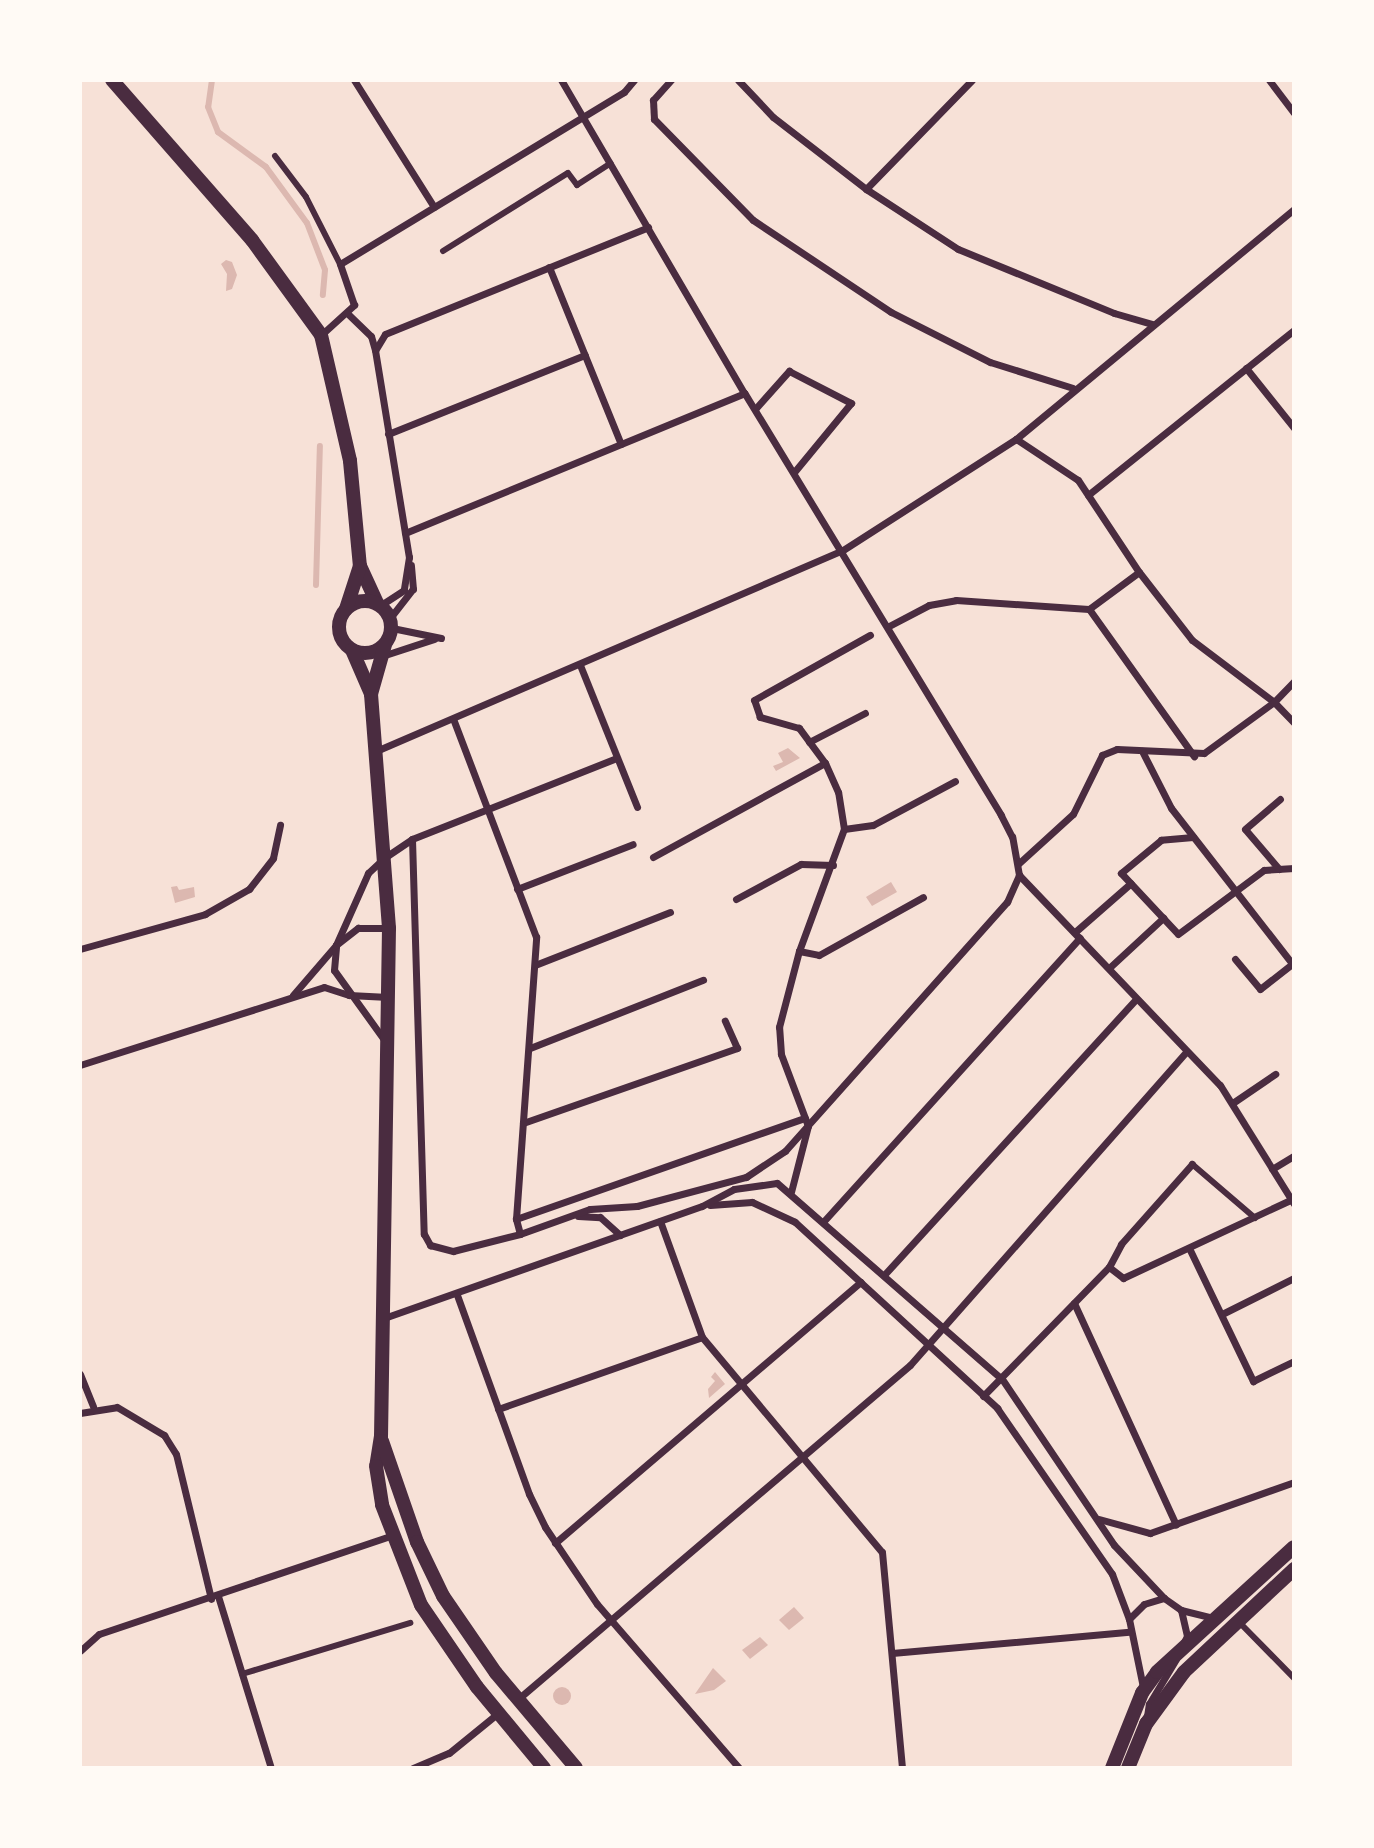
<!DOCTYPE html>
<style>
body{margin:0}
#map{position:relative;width:1374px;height:1848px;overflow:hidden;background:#f7e1d7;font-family:Montserrat,sans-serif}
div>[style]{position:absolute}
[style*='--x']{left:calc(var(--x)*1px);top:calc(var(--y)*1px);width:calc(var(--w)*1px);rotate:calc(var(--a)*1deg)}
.water>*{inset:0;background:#dcb8b0}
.round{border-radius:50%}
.stream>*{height:6px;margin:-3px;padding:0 3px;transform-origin:3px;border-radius:3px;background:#dcb8b0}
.pedestrian>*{height:6px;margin:-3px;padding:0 3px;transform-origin:3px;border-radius:3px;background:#4a2c40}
.minor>*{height:7px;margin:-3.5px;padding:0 3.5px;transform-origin:3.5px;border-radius:3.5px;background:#4a2c40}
.secondary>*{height:14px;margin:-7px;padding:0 7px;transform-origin:7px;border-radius:7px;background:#4a2c40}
.secondary>.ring{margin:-7px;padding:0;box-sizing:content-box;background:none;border:14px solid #4a2c40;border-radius:50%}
span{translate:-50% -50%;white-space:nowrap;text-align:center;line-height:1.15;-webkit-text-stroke:5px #fffaf5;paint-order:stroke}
.frame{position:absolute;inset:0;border:82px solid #fffaf5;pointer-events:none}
</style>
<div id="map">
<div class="water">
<i style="clip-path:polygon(226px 260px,232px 262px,237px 275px,232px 289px,226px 291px,227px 274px,221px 264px)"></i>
<i style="clip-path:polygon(788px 748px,800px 758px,776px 771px,773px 766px,783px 762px,778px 753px)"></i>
<i style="clip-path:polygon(891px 882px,897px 892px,872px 906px,866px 897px)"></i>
<i style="clip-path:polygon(177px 886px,179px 890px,194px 887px,195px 897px,175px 903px,171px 887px)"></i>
<i style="clip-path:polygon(715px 1372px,725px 1384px,709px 1398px,708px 1389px,715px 1381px,711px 1377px)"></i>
<i style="clip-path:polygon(794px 1607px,804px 1618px,789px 1630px,779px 1620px)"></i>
<i style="clip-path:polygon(760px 1637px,768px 1645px,750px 1659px,742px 1650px)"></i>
<i style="clip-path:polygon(713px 1668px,726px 1681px,714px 1690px,695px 1694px)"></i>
<i class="round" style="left:553px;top:1687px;width:18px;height:18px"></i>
</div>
<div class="stream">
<i style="--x:212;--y:80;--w:27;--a:98"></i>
<i style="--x:208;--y:107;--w:27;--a:68"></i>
<i style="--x:218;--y:132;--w:59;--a:36.1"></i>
<i style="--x:266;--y:167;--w:69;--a:53.8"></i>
<i style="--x:307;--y:223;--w:50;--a:69"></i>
<i style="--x:325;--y:270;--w:25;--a:95"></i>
<i style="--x:316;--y:585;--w:139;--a:-88.4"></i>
</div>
<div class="pedestrian">
<i style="--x:275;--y:156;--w:51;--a:52.9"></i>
<i style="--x:306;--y:197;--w:75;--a:63.1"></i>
<i style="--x:443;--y:251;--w:147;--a:-32"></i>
<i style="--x:568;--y:173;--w:15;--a:53"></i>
<i style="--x:577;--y:185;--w:40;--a:-32.9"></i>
<i style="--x:1192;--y:1164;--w:83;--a:40.6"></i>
<i style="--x:1238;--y:1621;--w:80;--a:45.5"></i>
<i style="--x:242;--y:1674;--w:176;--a:-16.9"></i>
</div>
<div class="minor">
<i style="--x:354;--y:80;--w:150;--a:57.8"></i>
<i style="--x:671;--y:80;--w:27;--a:132"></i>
<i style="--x:653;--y:100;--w:19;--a:87"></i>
<i style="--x:654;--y:119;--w:141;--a:45.6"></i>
<i style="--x:753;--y:220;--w:166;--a:33.7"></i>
<i style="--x:891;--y:312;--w:111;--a:26.8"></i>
<i style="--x:990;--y:362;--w:87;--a:17.4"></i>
<i style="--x:738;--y:80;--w:51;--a:46.6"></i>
<i style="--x:773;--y:117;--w:118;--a:37.7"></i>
<i style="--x:866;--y:189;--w:110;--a:33.1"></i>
<i style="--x:958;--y:249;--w:169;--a:22.3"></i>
<i style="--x:1114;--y:313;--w:40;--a:16"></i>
<i style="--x:1269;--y:80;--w:41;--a:52.9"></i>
<i style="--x:866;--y:189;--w:152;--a:-45.8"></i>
<i style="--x:549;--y:267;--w:191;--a:67.9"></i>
<i style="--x:347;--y:313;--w:33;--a:44"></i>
<i style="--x:371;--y:336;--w:15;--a:74"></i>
<i style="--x:375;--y:350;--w:210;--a:80.7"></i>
<i style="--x:409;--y:557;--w:33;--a:99"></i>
<i style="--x:404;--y:590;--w:27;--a:147"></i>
<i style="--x:321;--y:335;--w:45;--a:-42.3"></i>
<i style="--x:354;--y:305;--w:43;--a:-108.9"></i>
<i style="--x:340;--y:264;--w:332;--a:-31.2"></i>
<i style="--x:624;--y:92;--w:16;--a:-50"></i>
<i style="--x:376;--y:349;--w:17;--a:-59"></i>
<i style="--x:385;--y:334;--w:284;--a:-22.1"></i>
<i style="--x:1246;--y:368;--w:77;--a:51.3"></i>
<i style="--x:756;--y:408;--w:50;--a:-48.3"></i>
<i style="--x:789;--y:371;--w:70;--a:27.3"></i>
<i style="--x:851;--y:403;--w:88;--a:129.5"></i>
<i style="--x:388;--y:434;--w:212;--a:-21.9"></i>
<i style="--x:1016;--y:439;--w:74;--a:33.5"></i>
<i style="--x:1078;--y:480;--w:110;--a:56.5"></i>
<i style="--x:1139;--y:572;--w:86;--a:52.1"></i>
<i style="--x:1192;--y:640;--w:103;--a:37.1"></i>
<i style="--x:1274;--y:702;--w:29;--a:46"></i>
<i style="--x:1088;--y:495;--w:264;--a:-38.7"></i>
<i style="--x:405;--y:533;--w:367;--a:-22.4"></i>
<i style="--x:1089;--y:609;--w:181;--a:54.5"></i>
<i style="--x:390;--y:618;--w:37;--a:-52"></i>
<i style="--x:413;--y:589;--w:24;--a:-95"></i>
<i style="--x:889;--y:626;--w:45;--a:-27.7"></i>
<i style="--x:929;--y:605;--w:27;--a:-10"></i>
<i style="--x:956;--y:600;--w:133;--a:3.9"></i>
<i style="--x:1089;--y:609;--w:62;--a:-36.5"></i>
<i style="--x:392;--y:628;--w:50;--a:11.5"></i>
<i style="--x:382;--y:656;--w:55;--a:-18.1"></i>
<i style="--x:580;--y:665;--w:153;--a:68.1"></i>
<i style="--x:809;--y:742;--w:63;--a:-27.4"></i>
<i style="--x:376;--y:751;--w:508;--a:-23.29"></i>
<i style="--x:843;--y:550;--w:206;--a:-32.7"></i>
<i style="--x:1016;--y:439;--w:361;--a:-39.6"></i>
<i style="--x:1142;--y:751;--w:64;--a:63"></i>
<i style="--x:1171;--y:808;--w:200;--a:52.1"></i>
<i style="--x:844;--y:829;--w:29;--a:-8"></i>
<i style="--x:873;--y:825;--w:93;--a:-28.2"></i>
<i style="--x:1193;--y:837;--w:32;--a:175"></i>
<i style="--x:1161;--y:840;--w:52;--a:140.5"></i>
<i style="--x:1121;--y:873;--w:83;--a:46.9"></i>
<i style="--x:1178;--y:934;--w:107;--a:-36.7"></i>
<i style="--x:1264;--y:870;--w:30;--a:-4"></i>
<i style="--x:412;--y:839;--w:395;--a:88.3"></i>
<i style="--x:424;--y:1234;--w:13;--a:61"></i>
<i style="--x:430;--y:1245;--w:24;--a:15"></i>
<i style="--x:453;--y:1251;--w:69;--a:-14.2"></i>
<i style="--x:520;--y:1234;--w:16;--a:-105"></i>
<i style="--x:516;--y:1219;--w:283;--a:-85.9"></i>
<i style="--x:536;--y:937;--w:233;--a:-110.8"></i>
<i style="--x:653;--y:857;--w:196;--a:-28.7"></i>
<i style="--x:1018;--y:864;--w:74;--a:-42.3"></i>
<i style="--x:1073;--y:814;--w:66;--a:-63.8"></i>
<i style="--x:1102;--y:755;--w:16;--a:-22"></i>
<i style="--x:1117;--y:749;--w:87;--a:2.6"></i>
<i style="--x:1204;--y:753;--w:87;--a:-36.1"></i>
<i style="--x:1274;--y:702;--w:29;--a:-46"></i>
<i style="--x:1279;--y:869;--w:52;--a:-130.4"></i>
<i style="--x:1245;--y:829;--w:46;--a:-40.6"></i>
<i style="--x:1019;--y:875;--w:291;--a:46.3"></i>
<i style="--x:1220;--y:1085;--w:140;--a:58.1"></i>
<i style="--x:517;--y:889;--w:124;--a:-21.2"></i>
<i style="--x:736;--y:899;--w:74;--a:-28.3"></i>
<i style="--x:801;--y:864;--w:32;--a:2"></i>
<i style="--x:1075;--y:932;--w:74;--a:-41.2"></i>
<i style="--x:80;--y:949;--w:130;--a:-15.6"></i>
<i style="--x:205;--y:914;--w:51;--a:-29.6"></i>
<i style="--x:249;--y:889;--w:39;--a:-52"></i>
<i style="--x:273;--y:858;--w:34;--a:-78"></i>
<i style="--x:799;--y:951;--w:20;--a:11"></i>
<i style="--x:819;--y:955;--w:119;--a:-29.1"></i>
<i style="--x:1235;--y:959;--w:39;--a:50"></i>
<i style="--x:1260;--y:989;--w:41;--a:-38"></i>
<i style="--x:535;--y:965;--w:145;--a:-21.4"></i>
<i style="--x:1109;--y:968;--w:74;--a:-42.8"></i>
<i style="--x:293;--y:995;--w:66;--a:-49.3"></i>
<i style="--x:336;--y:945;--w:79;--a:-66"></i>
<i style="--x:368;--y:873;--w:22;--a:-43"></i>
<i style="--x:384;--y:858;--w:34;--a:-34"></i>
<i style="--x:412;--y:839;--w:220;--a:-21.6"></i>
<i style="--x:385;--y:1041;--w:87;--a:-125.7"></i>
<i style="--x:334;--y:970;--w:25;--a:-85"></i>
<i style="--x:336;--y:945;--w:28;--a:-38"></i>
<i style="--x:358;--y:928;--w:31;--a:0"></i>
<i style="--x:530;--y:1048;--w:186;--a:-21.5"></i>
<i style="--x:80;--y:1065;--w:256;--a:-17.7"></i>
<i style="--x:324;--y:987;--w:26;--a:18"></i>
<i style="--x:349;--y:995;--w:39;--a:3"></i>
<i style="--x:1234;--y:1102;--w:50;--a:-34.3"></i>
<i style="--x:523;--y:1123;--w:227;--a:-19.3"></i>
<i style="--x:737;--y:1048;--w:30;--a:-114"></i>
<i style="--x:1272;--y:1169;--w:26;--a:-31"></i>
<i style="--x:791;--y:1192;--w:68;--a:-75.6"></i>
<i style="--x:808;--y:1126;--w:77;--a:-110.6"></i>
<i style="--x:781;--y:1054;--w:27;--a:-94"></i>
<i style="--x:779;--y:1027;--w:79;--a:-75.3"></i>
<i style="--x:799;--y:951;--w:130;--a:-69.8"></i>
<i style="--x:844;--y:829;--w:37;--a:-99"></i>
<i style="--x:838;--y:792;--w:32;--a:-114"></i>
<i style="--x:825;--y:763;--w:44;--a:-126.6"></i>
<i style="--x:799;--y:728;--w:41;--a:-164.2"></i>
<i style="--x:760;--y:717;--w:18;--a:-109"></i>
<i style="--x:754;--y:700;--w:133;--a:-29.3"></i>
<i style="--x:710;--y:1205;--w:42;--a:-4.1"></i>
<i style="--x:752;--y:1202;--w:47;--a:24.9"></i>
<i style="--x:795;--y:1222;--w:275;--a:42.6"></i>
<i style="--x:997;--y:1408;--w:202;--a:55.3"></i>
<i style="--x:1112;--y:1574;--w:48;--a:69.3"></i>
<i style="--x:1129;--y:1619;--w:69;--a:78.4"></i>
<i style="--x:578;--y:1216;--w:22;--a:3"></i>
<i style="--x:600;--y:1217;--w:27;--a:42"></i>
<i style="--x:516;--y:1219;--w:306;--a:-19.3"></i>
<i style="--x:660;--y:1221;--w:123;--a:70.1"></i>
<i style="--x:702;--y:1337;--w:280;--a:50.1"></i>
<i style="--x:882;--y:1552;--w:217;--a:84.7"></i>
<i style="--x:823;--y:1222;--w:383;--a:-47.9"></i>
<i style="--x:520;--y:1234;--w:74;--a:-19.7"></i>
<i style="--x:590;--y:1209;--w:47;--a:-3.7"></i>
<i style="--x:637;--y:1206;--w:113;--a:-14.9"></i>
<i style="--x:746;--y:1177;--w:47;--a:-33.7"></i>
<i style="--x:785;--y:1151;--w:334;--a:-48.3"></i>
<i style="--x:1007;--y:902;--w:30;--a:-66"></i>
<i style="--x:1019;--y:875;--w:39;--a:-100"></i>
<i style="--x:1012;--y:837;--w:25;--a:-117"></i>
<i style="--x:1001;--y:815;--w:494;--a:-121.3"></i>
<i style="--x:744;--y:393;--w:363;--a:-120.3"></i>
<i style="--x:1189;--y:1248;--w:148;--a:64.3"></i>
<i style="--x:1253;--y:1381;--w:46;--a:-26"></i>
<i style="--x:1109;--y:1267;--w:18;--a:38"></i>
<i style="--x:1123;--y:1278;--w:184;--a:-25"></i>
<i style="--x:884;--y:1275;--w:374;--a:-47.6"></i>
<i style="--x:457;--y:1295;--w:212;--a:70.1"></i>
<i style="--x:529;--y:1494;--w:37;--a:64"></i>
<i style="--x:545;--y:1527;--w:93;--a:56"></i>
<i style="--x:597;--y:1604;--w:217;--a:49.1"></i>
<i style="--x:1074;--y:1303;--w:244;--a:65.3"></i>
<i style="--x:1222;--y:1314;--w:80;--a:-26.6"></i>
<i style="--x:384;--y:1318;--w:337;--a:-19.4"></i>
<i style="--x:702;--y:1206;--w:36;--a:-28"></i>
<i style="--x:734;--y:1189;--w:43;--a:-7.9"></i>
<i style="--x:777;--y:1183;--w:298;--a:41.1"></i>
<i style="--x:1002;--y:1379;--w:200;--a:56"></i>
<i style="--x:1114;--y:1545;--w:73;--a:46.7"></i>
<i style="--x:1164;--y:1598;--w:21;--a:35"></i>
<i style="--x:1181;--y:1610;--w:34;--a:14"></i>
<i style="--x:80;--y:1374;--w:35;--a:68"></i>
<i style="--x:983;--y:1396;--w:180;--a:-45.7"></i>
<i style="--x:1109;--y:1267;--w:26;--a:-62"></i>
<i style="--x:1121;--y:1244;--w:107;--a:-48.4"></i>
<i style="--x:498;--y:1409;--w:216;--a:-19.4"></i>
<i style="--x:80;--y:1413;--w:37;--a:-9"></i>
<i style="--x:117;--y:1407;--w:55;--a:30.8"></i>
<i style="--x:164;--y:1435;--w:22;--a:58"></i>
<i style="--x:176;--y:1454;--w:149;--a:76.4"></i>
<i style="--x:1099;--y:1519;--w:53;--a:15.4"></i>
<i style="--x:1150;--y:1533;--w:153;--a:-19.5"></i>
<i style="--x:555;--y:1543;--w:402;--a:-40.5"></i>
<i style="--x:218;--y:1596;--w:180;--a:72.9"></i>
<i style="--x:1181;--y:1610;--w:27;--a:77"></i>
<i style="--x:1187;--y:1636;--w:7;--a:117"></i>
<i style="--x:1129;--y:1619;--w:21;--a:-45"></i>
<i style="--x:1144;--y:1604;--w:21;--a:-17"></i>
<i style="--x:80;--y:1651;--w:25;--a:-42"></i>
<i style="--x:99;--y:1634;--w:308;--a:-18.6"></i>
<i style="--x:892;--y:1653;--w:238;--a:-5.1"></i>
<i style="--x:518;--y:1699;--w:515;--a:-40.43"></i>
<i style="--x:910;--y:1365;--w:417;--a:-48.6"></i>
<i style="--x:1147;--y:1716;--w:12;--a:-81"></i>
<i style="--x:1149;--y:1704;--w:52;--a:-59"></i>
<i style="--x:413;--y:1768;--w:39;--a:-23"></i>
<i style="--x:449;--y:1753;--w:63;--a:-39.2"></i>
</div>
<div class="secondary">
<i style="--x:112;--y:80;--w:213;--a:48.8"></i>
<i style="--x:252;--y:240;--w:117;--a:54"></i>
<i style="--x:321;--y:335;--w:129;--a:77"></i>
<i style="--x:350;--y:461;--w:105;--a:84.6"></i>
<i style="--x:360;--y:566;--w:41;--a:65.3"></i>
<i class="ring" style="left:339px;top:601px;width:38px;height:38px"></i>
<i style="--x:346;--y:609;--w:45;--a:-72"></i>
<i style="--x:352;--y:650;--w:48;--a:66.6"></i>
<i style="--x:371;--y:694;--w:235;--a:85.6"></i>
<i style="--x:389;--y:928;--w:508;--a:90.9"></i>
<i style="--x:381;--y:1436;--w:30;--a:99"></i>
<i style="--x:376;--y:1466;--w:39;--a:81"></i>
<i style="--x:382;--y:1505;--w:107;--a:68.7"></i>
<i style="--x:421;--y:1605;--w:99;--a:55.7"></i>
<i style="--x:477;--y:1687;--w:105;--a:50.4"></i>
<i style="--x:371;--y:694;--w:51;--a:-74.1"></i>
<i style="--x:382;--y:1441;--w:107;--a:70.9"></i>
<i style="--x:417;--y:1542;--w:60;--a:64.3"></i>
<i style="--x:443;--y:1596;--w:93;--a:55.5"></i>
<i style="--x:496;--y:1673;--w:124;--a:49.9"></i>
<i style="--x:1112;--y:1768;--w:81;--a:-68.2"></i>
<i style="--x:1142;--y:1693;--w:26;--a:-54"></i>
<i style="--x:1157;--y:1672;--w:185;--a:-42.4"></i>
<i style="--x:1128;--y:1768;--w:48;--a:-67.8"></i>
<i style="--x:1146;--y:1724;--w:64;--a:-53.8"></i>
<i style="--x:1184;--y:1672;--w:151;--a:-43.1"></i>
</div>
<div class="frame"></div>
</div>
